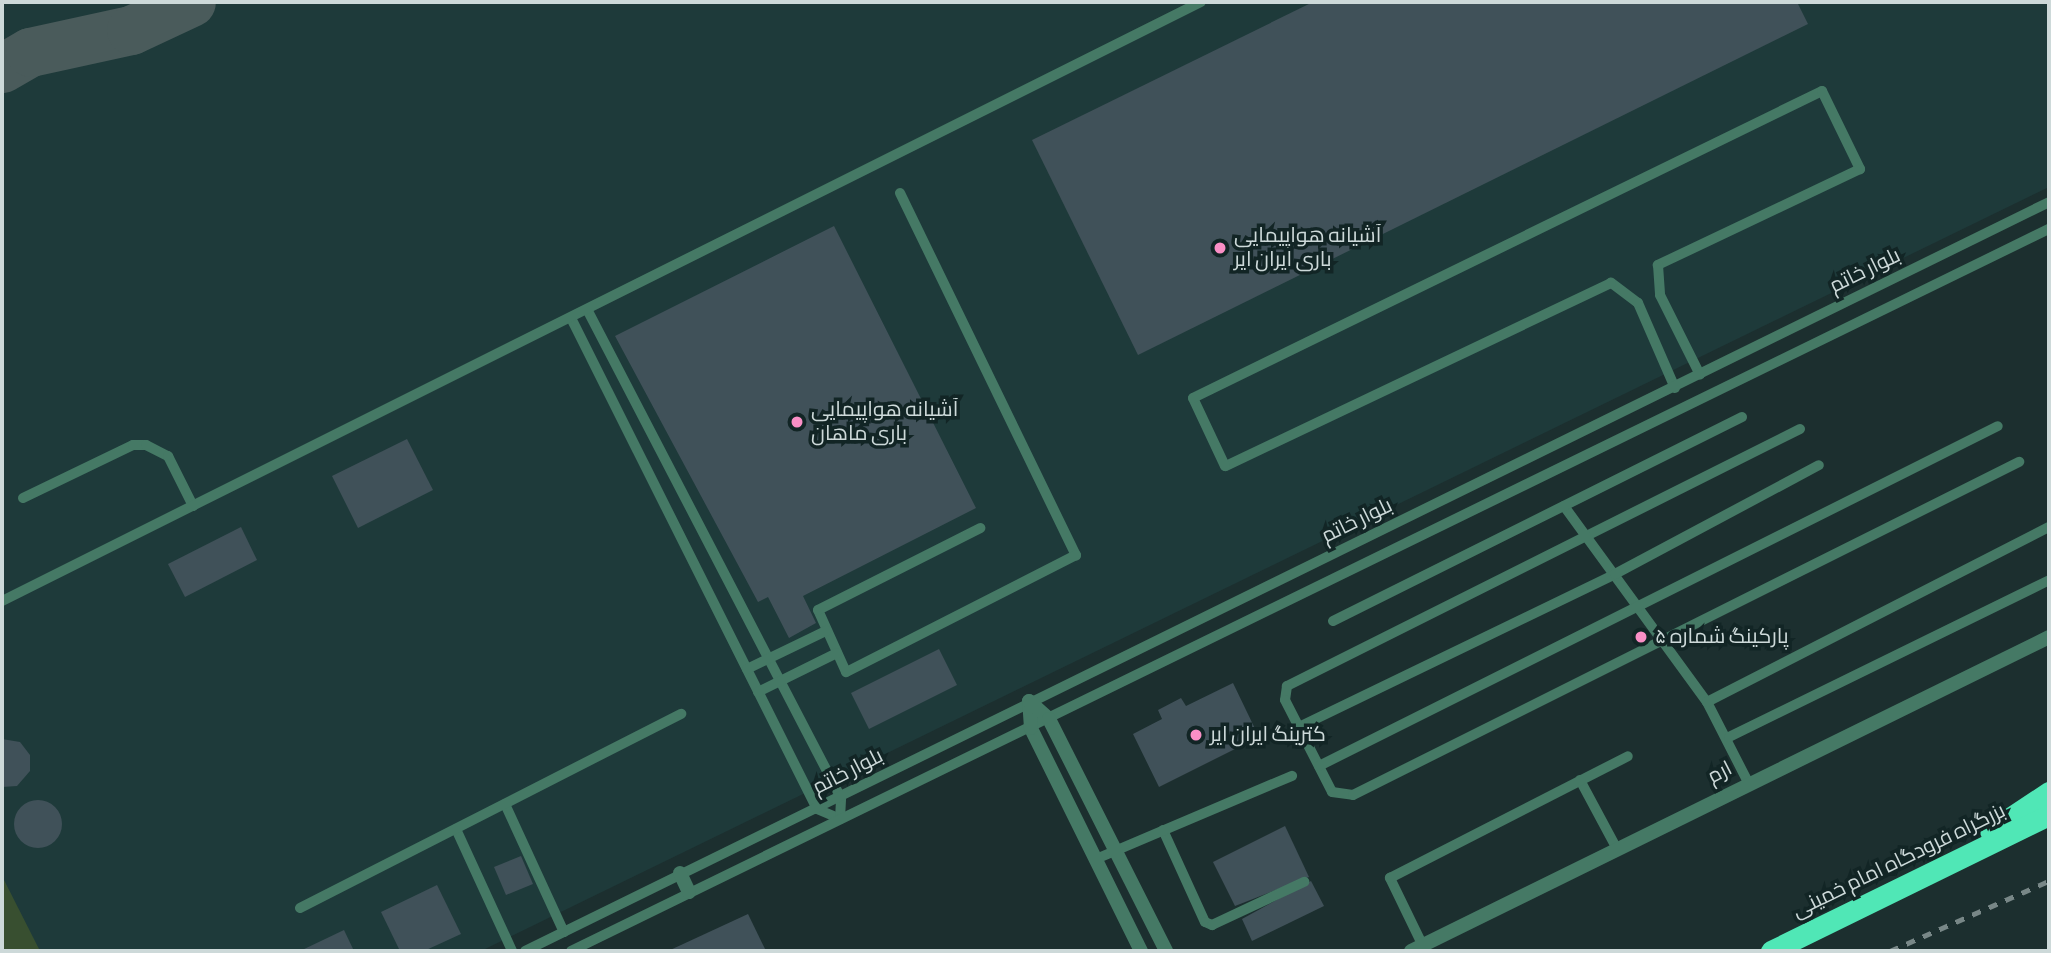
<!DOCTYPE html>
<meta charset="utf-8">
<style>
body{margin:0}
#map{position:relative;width:2051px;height:953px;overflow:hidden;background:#1c2f2f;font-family:"Sofia Sans Condensed",Cairo,sans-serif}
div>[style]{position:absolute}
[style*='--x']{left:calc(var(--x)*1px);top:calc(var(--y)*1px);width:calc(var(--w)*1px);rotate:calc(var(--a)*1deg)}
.built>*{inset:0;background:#1e3a3a}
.green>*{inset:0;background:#384f30}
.taxiway>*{height:49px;margin:-24.5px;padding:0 24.5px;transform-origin:24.5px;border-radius:24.5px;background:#4a5b5b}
.building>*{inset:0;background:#405159}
.round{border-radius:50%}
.lane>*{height:10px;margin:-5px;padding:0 5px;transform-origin:5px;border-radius:5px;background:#457965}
.street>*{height:14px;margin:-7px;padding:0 7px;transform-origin:7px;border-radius:7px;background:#457965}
.highway>*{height:21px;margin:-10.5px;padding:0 10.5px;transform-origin:10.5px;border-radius:10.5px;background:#50e7b6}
.rail>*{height:5px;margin-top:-2.5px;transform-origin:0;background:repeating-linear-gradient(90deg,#788787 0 9px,transparent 0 18px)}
.dots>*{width:19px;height:19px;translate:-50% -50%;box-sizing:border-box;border:4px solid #122525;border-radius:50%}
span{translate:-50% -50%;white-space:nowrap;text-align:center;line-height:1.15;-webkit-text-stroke:7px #122525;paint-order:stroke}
.poi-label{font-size:21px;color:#cdd9d9}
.left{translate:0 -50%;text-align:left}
.street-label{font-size:21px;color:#cdd9d9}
.frame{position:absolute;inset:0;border:4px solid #cdd9d9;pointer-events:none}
</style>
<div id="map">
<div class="built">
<i style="clip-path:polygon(2px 2px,2049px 2px,2049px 187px,481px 951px,2px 951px)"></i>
</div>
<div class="green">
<i style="clip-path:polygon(2px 876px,40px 951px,2px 951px)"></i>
</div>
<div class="taxiway">
<i style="--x:2;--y:68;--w:32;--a:-30"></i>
<i style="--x:30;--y:52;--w:103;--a:-12.3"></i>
<i style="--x:131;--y:30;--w:66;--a:-25"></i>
</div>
<div class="building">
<i style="clip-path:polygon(1313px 2px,1797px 2px,1808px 24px,1138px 355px,1032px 140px)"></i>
<i style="clip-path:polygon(834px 226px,976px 508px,803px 596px,816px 623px,789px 638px,768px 597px,758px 602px,615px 336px)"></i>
<i style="clip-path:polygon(407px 439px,433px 490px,358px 528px,332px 476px)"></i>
<i style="clip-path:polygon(241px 527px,257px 560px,185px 597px,168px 564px)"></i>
<i style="clip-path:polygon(939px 649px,957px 685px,869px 729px,851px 693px)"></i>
<i style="clip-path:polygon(1233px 683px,1259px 737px,1159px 787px,1133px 734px,1162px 719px,1158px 710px,1181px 698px,1186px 706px)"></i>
<i style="clip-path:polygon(2px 739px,20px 742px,30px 755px,30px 771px,17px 786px,2px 787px)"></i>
<i class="round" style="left:14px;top:800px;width:48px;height:48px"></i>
<i style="clip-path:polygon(1285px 826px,1309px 877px,1235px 906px,1213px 862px)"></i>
<i style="clip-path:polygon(521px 856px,533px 884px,506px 895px,494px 867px)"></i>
<i style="clip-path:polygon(1311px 881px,1324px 906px,1252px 941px,1242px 919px)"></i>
<i style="clip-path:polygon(437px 885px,461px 934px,424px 951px,400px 951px,381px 912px)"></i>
<i style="clip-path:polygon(748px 914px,766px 951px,668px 951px)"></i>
<i style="clip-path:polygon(344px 930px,354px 951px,300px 951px)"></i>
</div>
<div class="lane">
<i style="--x:900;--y:193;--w:403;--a:64.1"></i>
<i style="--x:1076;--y:555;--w:258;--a:153"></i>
<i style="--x:846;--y:672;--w:68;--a:-114.3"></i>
<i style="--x:818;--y:610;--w:182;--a:-26.8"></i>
<i style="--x:572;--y:320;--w:547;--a:63.39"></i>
<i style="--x:817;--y:809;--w:25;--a:23"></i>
<i style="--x:840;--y:819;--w:21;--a:-87"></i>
<i style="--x:841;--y:798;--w:547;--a:-117.46"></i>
<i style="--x:1675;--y:388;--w:93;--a:-113.5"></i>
<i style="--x:1638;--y:303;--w:34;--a:-143"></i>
<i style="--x:1611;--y:283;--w:427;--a:154.6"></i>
<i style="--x:1225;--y:466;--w:75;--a:-115.2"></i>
<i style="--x:1193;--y:398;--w:700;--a:-26.02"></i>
<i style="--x:1822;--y:91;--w:87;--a:64"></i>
<i style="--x:1860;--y:169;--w:224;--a:154.6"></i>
<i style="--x:1658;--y:265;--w:30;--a:86"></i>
<i style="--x:1660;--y:295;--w:89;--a:63.4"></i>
<i style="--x:1800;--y:429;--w:574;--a:153.39"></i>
<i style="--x:1287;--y:686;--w:14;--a:98"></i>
<i style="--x:1285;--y:700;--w:103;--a:62.9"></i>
<i style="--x:1332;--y:792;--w:21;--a:8"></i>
<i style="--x:1353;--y:795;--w:745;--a:-26.57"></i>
<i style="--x:23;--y:498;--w:122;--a:-25.7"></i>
<i style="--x:133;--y:445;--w:13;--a:0"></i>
<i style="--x:146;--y:445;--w:25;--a:27"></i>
<i style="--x:168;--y:456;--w:56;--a:63.4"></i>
<i style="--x:1564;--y:506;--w:243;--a:53.9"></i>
<i style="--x:1707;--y:702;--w:90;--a:62.9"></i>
<i style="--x:2;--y:601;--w:1340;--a:-26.55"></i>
<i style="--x:1333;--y:621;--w:457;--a:-26.5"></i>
<i style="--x:747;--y:669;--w:88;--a:-25.7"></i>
<i style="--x:758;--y:692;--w:88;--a:-26.3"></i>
<i style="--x:1707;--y:702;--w:384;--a:-27.1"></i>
<i style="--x:1299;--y:727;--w:351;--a:-25.8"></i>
<i style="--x:1615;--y:574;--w:231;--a:-28.1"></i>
<i style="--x:1729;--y:737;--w:356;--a:-26.1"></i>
<i style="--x:1319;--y:766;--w:759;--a:-26.6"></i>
<i style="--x:1580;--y:780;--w:78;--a:61.8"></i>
<i style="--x:505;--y:804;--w:141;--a:65.3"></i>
<i style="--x:456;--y:829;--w:134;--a:65.3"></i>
<i style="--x:1163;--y:830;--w:101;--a:65.5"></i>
<i style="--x:1205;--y:922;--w:8;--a:23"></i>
<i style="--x:1212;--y:925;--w:102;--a:-25.1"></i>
<i style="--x:1096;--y:859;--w:213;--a:-23"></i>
<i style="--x:300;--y:908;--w:428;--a:-27"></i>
<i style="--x:1423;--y:946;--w:76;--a:-115.9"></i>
<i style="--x:1390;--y:878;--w:267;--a:-27.1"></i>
<i style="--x:525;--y:951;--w:1698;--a:-26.17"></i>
<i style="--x:571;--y:951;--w:1645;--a:-26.04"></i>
</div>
<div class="street">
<i style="--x:680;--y:873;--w:21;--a:65"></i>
<i style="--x:1141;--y:951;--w:249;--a:-116.3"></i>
<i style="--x:1031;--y:728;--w:27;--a:-94"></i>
<i style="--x:1029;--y:701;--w:27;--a:42"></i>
<i style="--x:1049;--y:719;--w:260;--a:63.2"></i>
<i style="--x:1411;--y:951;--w:711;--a:-26.2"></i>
</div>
<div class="highway">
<i style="--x:1990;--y:831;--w:71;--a:-33.5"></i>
<i style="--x:1771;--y:951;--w:309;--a:-26.1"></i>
</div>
<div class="rail">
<i style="--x:1890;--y:951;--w:174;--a:-23.8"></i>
</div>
<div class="dots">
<i style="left:1220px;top:248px;background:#fa8fc6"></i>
<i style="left:797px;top:422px;background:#fa8fc6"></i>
<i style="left:1641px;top:637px;background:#fa8fc6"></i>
<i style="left:1196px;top:735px;background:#fa8fc6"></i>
</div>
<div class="poi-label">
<span class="left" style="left:1234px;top:248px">آشیانه هواپیمایی<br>باری ایران ایر</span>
<span class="left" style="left:811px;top:422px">آشیانه هواپیمایی<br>باری ماهان</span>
<span class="left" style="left:1655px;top:637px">پارکینگ شماره ۵</span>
<span class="left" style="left:1210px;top:735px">کترینگ ایران ایر</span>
</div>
<div class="street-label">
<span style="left:1865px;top:271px;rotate:-26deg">بلوار خاتم</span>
<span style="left:1357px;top:521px;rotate:-26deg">بلوار خاتم</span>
<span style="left:848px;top:772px;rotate:-27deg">بلوار خاتم</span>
<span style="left:1720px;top:773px;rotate:-27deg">ارم</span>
<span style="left:1899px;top:861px;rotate:-26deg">بزرگراه فرودگاه امام خمینی</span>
</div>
<div class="frame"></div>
</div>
